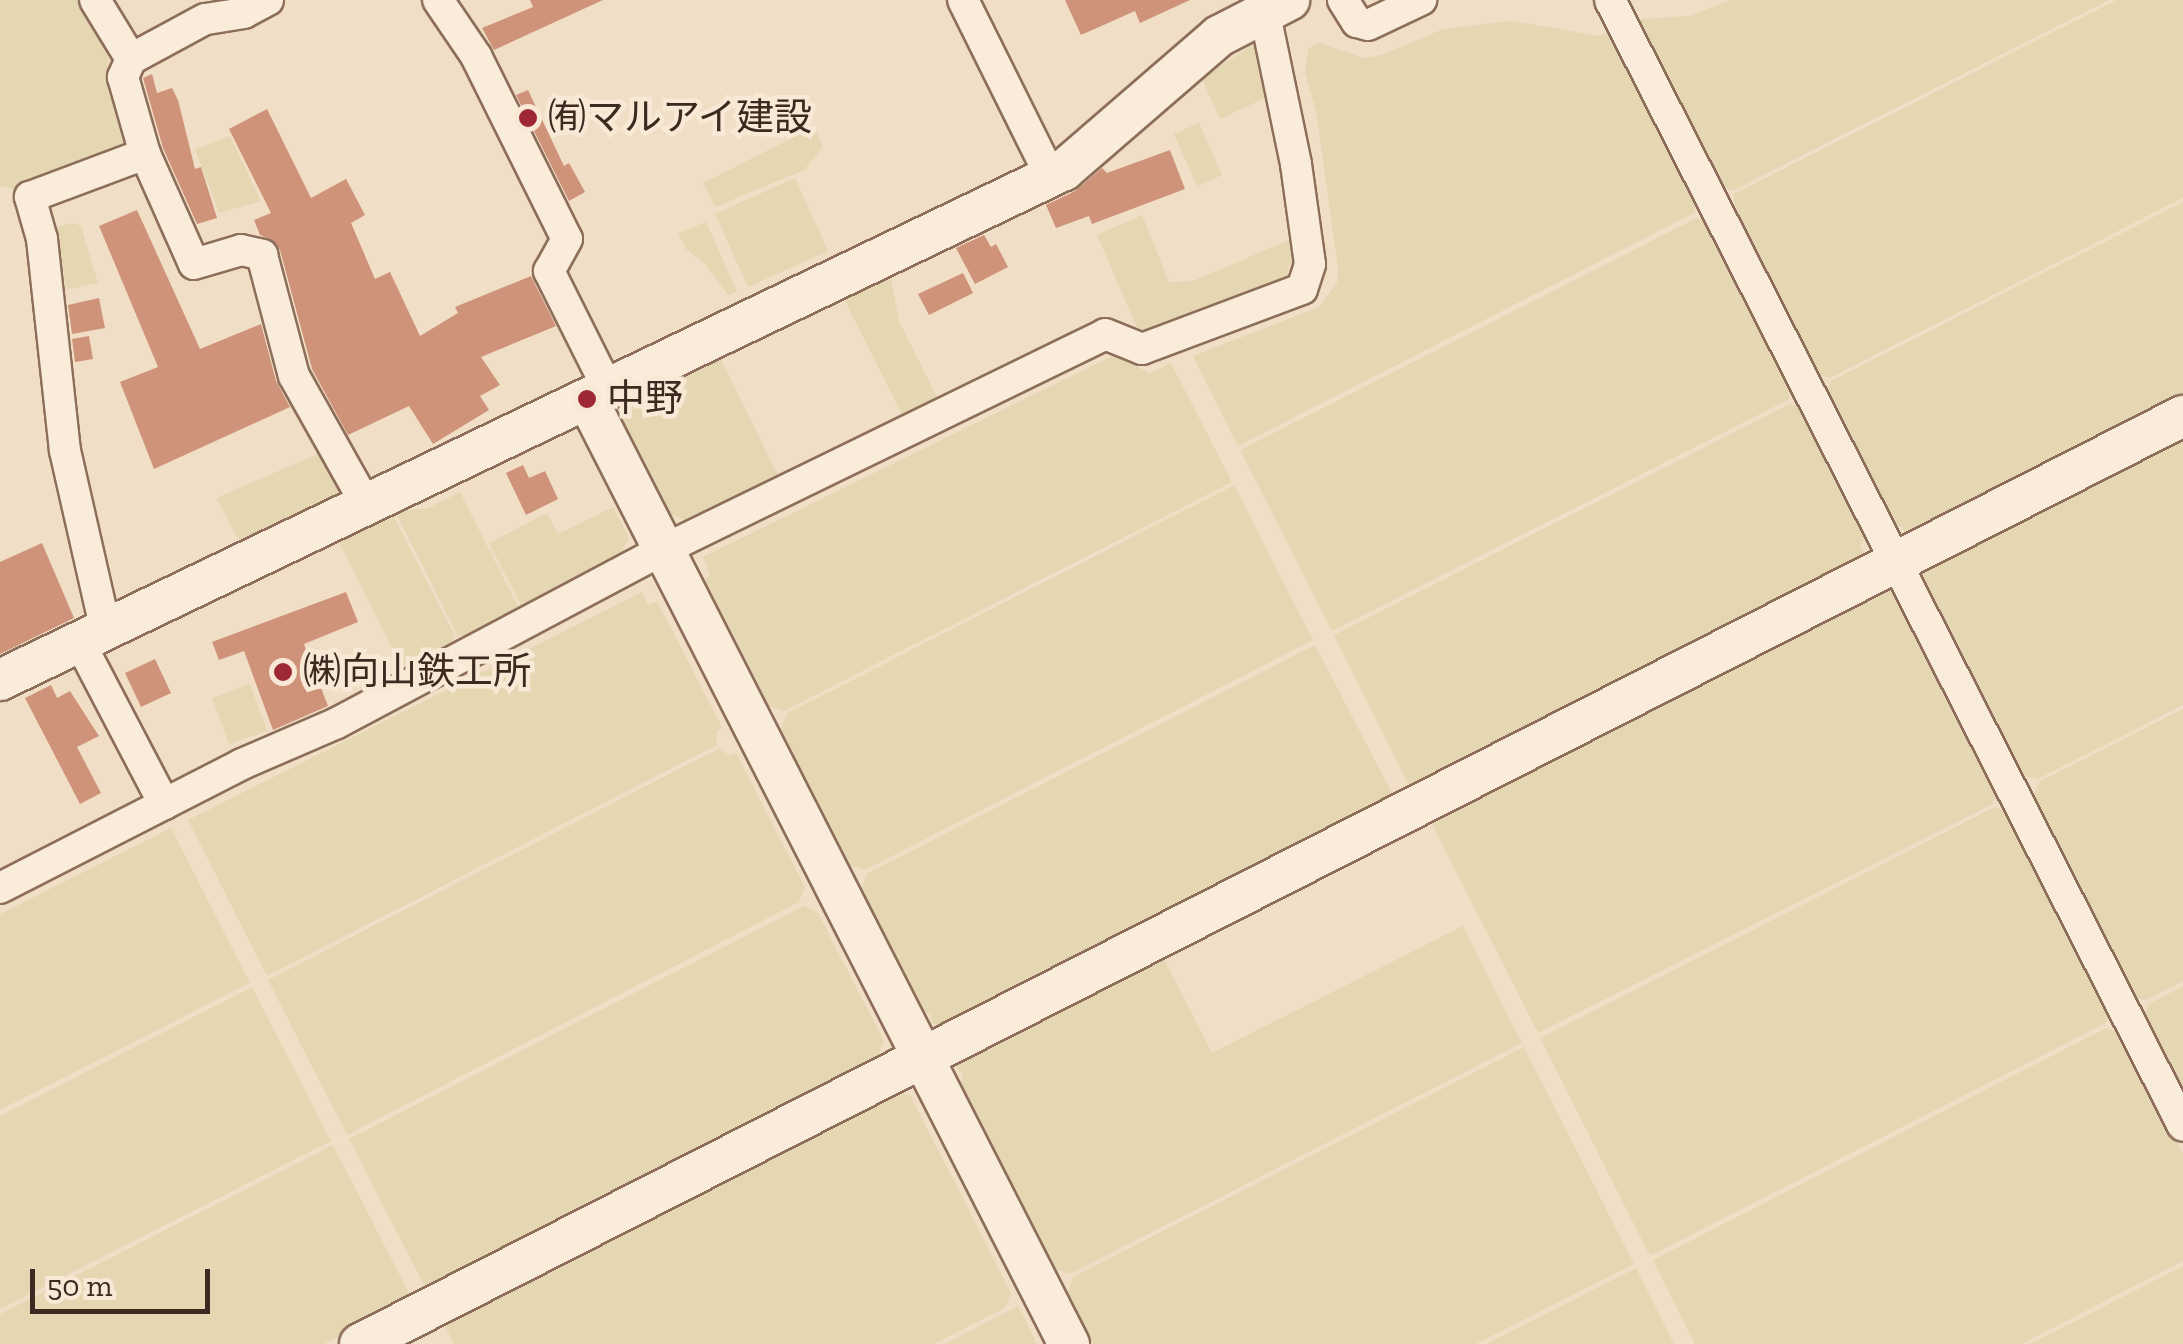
<!DOCTYPE html>
<meta charset="utf-8">
<style>
body{margin:0}
#map{position:relative;width:2183px;height:1344px;overflow:hidden;background:#f0dec6;font-family:"Zilla Slab","Noto Sans JP",serif}
div>[style]{position:absolute}
[style*='--x']{left:calc(var(--x)*1px);top:calc(var(--y)*1px);width:calc(var(--w)*1px);rotate:calc(var(--a)*1deg)}
.farmland>*{inset:0;background:#e6d7b3}
.building>*{inset:0;background:#cf937a}
.roads{filter:drop-shadow(2px 0 #8c6e5a) drop-shadow(-2px 0 #8c6e5a) drop-shadow(0 2px #8c6e5a) drop-shadow(0 -2px #8c6e5a)}
.street>*{height:30px;margin:-15px;padding:0 15px;transform-origin:15px;border-radius:15px;background:#faecda}
.secondary>*{height:40px;margin:-20px;padding:0 20px;transform-origin:20px;border-radius:20px;background:#faecda}
.dots>*{width:28px;height:28px;translate:-50% -50%;box-sizing:border-box;border:5px solid #f7e9d6;border-radius:50%}
span{translate:-50% -50%;white-space:nowrap;text-align:center;line-height:1.15;-webkit-text-stroke:9px #f7e9d6;paint-order:stroke}
.poi-label{font-size:38px;color:#3c291f}
.left{translate:0 -50%;text-align:left}
.scale{position:absolute;left:30px;top:1269px;width:180px;height:45px;box-sizing:border-box;border:5px solid #3c291f;border-top:0;padding-left:12px;font-size:30px;line-height:35px;white-space:nowrap;color:#3c291f;-webkit-text-stroke:8px #f7e9d6;paint-order:stroke}
</style>
<div id="map">
<div class="farmland">
<i style="clip-path:polygon(0 0,87px 0,136px 138px,133px 146px,18px 190px,0 186px)"></i>
<i style="clip-path:polygon(1731px 0,2109px 0,1732px 191px,1716px 185px,1635px 27px,1641px 19px,1689px 16px)"></i>
<i style="clip-path:polygon(2116px 0,2183px 0,2183px 198px,1830px 378px,1813px 373px,1728px 208px,1734px 203px,1734px 194px)"></i>
<i style="clip-path:polygon(1512px 21px,1599px 36px,1613px 29px,1698px 197px,1694px 213px,1238px 446px,1193px 356px,1319px 307px,1337px 283px,1338px 268px,1316px 111px,1305px 73px,1308px 49px,1319px 43px,1365px 58px,1382px 55px,1443px 29px)"></i>
<i style="clip-path:polygon(1263px 37px,1278px 92px,1220px 119px,1202px 79px)"></i>
<i style="clip-path:polygon(1199px 123px,1222px 175px,1197px 186px,1174px 134px)"></i>
<i style="clip-path:polygon(814px 127px,823px 147px,804px 170px,715px 207px,703px 183px)"></i>
<i style="clip-path:polygon(230px 136px,261px 201px,219px 213px,195px 149px)"></i>
<i style="clip-path:polygon(795px 178px,828px 251px,748px 287px,715px 214px)"></i>
<i style="clip-path:polygon(2183px 202px,2183px 401px,1909px 541px,1902px 527px,1891px 524px,1825px 397px,1831px 381px)"></i>
<i style="clip-path:polygon(1142px 215px,1169px 282px,1193px 281px,1294px 238px,1297px 262px,1288px 266px,1287px 278px,1141px 337px,1097px 235px)"></i>
<i style="clip-path:polygon(1697px 218px,1712px 224px,1793px 384px,1788px 400px,1332px 631px,1240px 450px)"></i>
<i style="clip-path:polygon(706px 222px,737px 291px,728px 295px,704px 263px,686px 249px,678px 233px)"></i>
<i style="clip-path:polygon(73px 223px,81px 226px,98px 283px,66px 290px,57px 227px)"></i>
<i style="clip-path:polygon(890px 273px,899px 321px,942px 407px,907px 424px,842px 295px)"></i>
<i style="clip-path:polygon(1118px 353px,1149px 374px,1171px 363px,1232px 482px,784px 711px,760px 703px,699px 585px,710px 575px,703px 557px)"></i>
<i style="clip-path:polygon(719px 356px,780px 479px,692px 523px,663px 511px,620px 428px,629px 401px)"></i>
<i style="clip-path:polygon(1790px 404px,1807px 411px,1868px 531px,1860px 546px,1866px 557px,1412px 791px,1334px 635px)"></i>
<i style="clip-path:polygon(2183px 432px,2183px 705px,2038px 779px,2017px 775px,1916px 577px,1921px 565px)"></i>
<i style="clip-path:polygon(318px 454px,327px 456px,352px 498px,245px 552px,216px 498px)"></i>
<i style="clip-path:polygon(1234px 485px,1313px 640px,865px 870px,842px 863px,778px 740px,786px 714px)"></i>
<i style="clip-path:polygon(460px 492px,519px 609px,470px 634px,458px 636px,395px 512px,428px 508px)"></i>
<i style="clip-path:polygon(613px 507px,629px 538px,617px 559px,522px 607px,489px 543px,547px 513px,558px 534px)"></i>
<i style="clip-path:polygon(392px 513px,455px 636px,452px 644px,402px 669px,338px 540px)"></i>
<i style="clip-path:polygon(1881px 587px,1899px 595px,1998px 787px,1993px 804px,1538px 1033px,1429px 818px)"></i>
<i style="clip-path:polygon(642px 592px,648px 605px,657px 601px,722px 727px,716px 732px,717px 745px,267px 976px,188px 820px)"></i>
<i style="clip-path:polygon(1315px 645px,1395px 799px,944px 1027px,932px 1023px,931px 1014px,916px 1008px,859px 898px,866px 874px)"></i>
<i style="clip-path:polygon(250px 684px,267px 731px,229px 744px,212px 698px)"></i>
<i style="clip-path:polygon(2183px 709px,2183px 981px,2146px 1000px,2130px 997px,2031px 802px,2039px 782px)"></i>
<i style="clip-path:polygon(720px 748px,728px 755px,736px 753px,805px 887px,799px 902px,347px 1135px,268px 980px)"></i>
<i style="clip-path:polygon(1995px 807px,2010px 812px,2108px 1007px,2106px 1023px,1650px 1256px,1540px 1038px)"></i>
<i style="clip-path:polygon(171px 828px,250px 983px,0 1110px,0 914px)"></i>
<i style="clip-path:polygon(804px 906px,818px 913px,884px 1041px,876px 1060px,427px 1291px,349px 1139px)"></i>
<i style="clip-path:polygon(1463px 926px,1522px 1043px,1070px 1274px,1048px 1267px,959px 1091px,963px 1074px,957px 1069px,964px 1054px,1161px 953px,1212px 1053px)"></i>
<i style="clip-path:polygon(2183px 986px,2183px 1101px,2142px 1021px,2149px 1004px)"></i>
<i style="clip-path:polygon(252px 987px,331px 1141px,0 1309px,0 1116px)"></i>
<i style="clip-path:polygon(2106px 1028px,2124px 1034px,2183px 1154px,2183px 1261px,2022px 1344px,1695px 1344px,1653px 1260px)"></i>
<i style="clip-path:polygon(1524px 1047px,1634px 1264px,1476px 1344px,1087px 1344px,1065px 1299px,1073px 1277px)"></i>
<i style="clip-path:polygon(894px 1092px,910px 1095px,1011px 1293px,1005px 1308px,934px 1344px,454px 1344px,443px 1322px)"></i>
<i style="clip-path:polygon(333px 1145px,412px 1299px,324px 1344px,0 1344px,0 1314px)"></i>
<i style="clip-path:polygon(2183px 1266px,2183px 1344px,2030px 1344px)"></i>
<i style="clip-path:polygon(1636px 1268px,1674px 1344px,1486px 1344px)"></i>
<i style="clip-path:polygon(1018px 1306px,1037px 1344px,944px 1344px)"></i>
</div>
<div class="building">
<i style="clip-path:polygon(530px 0,603px 0,494px 50px,482px 28px,533px 7px)"></i>
<i style="clip-path:polygon(1065px 0,1190px 0,1140px 23px,1135px 11px,1081px 35px)"></i>
<i style="clip-path:polygon(152px 74px,157px 93px,172px 88px,178px 100px,195px 169px,201px 167px,217px 218px,197px 224px,163px 148px,143px 78px)"></i>
<i style="clip-path:polygon(528px 90px,564px 166px,569px 163px,585px 192px,569px 201px,516px 95px)"></i>
<i style="clip-path:polygon(267px 109px,311px 198px,346px 179px,365px 215px,351px 223px,375px 279px,390px 272px,420px 336px,458px 313px,455px 307px,531px 276px,556px 326px,481px 357px,500px 385px,480px 396px,489px 410px,433px 444px,409px 406px,348px 435px,312px 369px,280px 250px,274px 241px,260px 235px,254px 220px,271px 213px,229px 129px)"></i>
<i style="clip-path:polygon(1170px 150px,1185px 189px,1092px 224px,1089px 216px,1056px 228px,1046px 205px,1075px 191px,1102px 168px,1107px 173px)"></i>
<i style="clip-path:polygon(137px 210px,200px 349px,261px 324px,276px 381px,290px 407px,154px 469px,120px 382px,158px 367px,99px 226px)"></i>
<i style="clip-path:polygon(984px 235px,991px 247px,996px 244px,1008px 267px,975px 284px,956px 248px)"></i>
<i style="clip-path:polygon(963px 273px,973px 293px,929px 315px,918px 294px)"></i>
<i style="clip-path:polygon(99px 298px,105px 328px,72px 334px,68px 305px)"></i>
<i style="clip-path:polygon(89px 336px,93px 359px,75px 362px,72px 339px)"></i>
<i style="clip-path:polygon(523px 465px,529px 478px,545px 471px,558px 499px,526px 515px,506px 473px)"></i>
<i style="clip-path:polygon(42px 543px,74px 618px,0 654px,0 562px)"></i>
<i style="clip-path:polygon(346px 592px,358px 622px,304px 644px,328px 706px,273px 730px,244px 651px,219px 660px,212px 642px)"></i>
<i style="clip-path:polygon(155px 659px,171px 693px,141px 707px,125px 673px)"></i>
<i style="clip-path:polygon(51px 685px,57px 698px,70px 691px,99px 736px,77px 747px,101px 793px,80px 804px,25px 698px)"></i>
</div>
<div class="roads">
<div class="street">
<i style="--x:95;--y:0;--w:69;--a:58.6"></i>
<i style="--x:268;--y:0;--w:27;--a:152"></i>
<i style="--x:244;--y:13;--w:39;--a:171"></i>
<i style="--x:205;--y:19;--w:84;--a:151.6"></i>
<i style="--x:131;--y:59;--w:20;--a:114"></i>
<i style="--x:123;--y:77;--w:80;--a:74.1"></i>
<i style="--x:145;--y:154;--w:120;--a:66"></i>
<i style="--x:194;--y:264;--w:49;--a:-16.6"></i>
<i style="--x:241;--y:250;--w:22;--a:13"></i>
<i style="--x:262;--y:255;--w:125;--a:75.2"></i>
<i style="--x:294;--y:376;--w:149;--a:60.7"></i>
<i style="--x:438;--y:0;--w:68;--a:55.8"></i>
<i style="--x:476;--y:56;--w:204;--a:63.6"></i>
<i style="--x:567;--y:239;--w:37;--a:119"></i>
<i style="--x:549;--y:271;--w:132;--a:63.4"></i>
<i style="--x:963;--y:0;--w:198;--a:63.6"></i>
<i style="--x:1343;--y:0;--w:26;--a:58"></i>
<i style="--x:1357;--y:22;--w:11;--a:15"></i>
<i style="--x:1368;--y:25;--w:59;--a:-25.3"></i>
<i style="--x:1610;--y:0;--w:1263;--a:63.03"></i>
<i style="--x:106;--y:631;--w:185;--a:-102.8"></i>
<i style="--x:65;--y:451;--w:213;--a:-96.2"></i>
<i style="--x:42;--y:239;--w:44;--a:-105.9"></i>
<i style="--x:30;--y:197;--w:123;--a:-20.5"></i>
<i style="--x:80;--y:643;--w:182;--a:62.4"></i>
<i style="--x:0;--y:888;--w:272;--a:-27.1"></i>
<i style="--x:242;--y:764;--w:103;--a:-23.3"></i>
<i style="--x:337;--y:723;--w:367;--a:-28"></i>
<i style="--x:661;--y:551;--w:494;--a:-26"></i>
<i style="--x:1105;--y:334;--w:40;--a:22"></i>
<i style="--x:1142;--y:349;--w:171;--a:-20.6"></i>
<i style="--x:1302;--y:289;--w:26;--a:-72"></i>
<i style="--x:1310;--y:264;--w:101;--a:-98"></i>
<i style="--x:1296;--y:164;--w:157;--a:-101.7"></i>
</div>
<div class="secondary">
<i style="--x:587;--y:399;--w:1061;--a:62.98"></i>
<i style="--x:0;--y:680;--w:1180;--a:-25.61"></i>
<i style="--x:1064;--y:170;--w:205;--a:-40.8"></i>
<i style="--x:1219;--y:36;--w:79;--a:-27.2"></i>
<i style="--x:360;--y:1344;--w:2046;--a:-26.98"></i>
</div>
</div>
<div class="dots">
<i style="left:528px;top:118px;background:#9e2838"></i>
<i style="left:587px;top:399px;background:#9e2838"></i>
<i style="left:283px;top:672px;background:#9e2838"></i>
</div>
<div class="poi-label">
<span class="left" style="left:548px;top:118px">㈲マルアイ建設</span>
<span class="left" style="left:607px;top:399px">中野</span>
<span class="left" style="left:303px;top:672px">㈱向山鉄工所</span>
</div>
<div class="scale">50 m</div>
</div>
